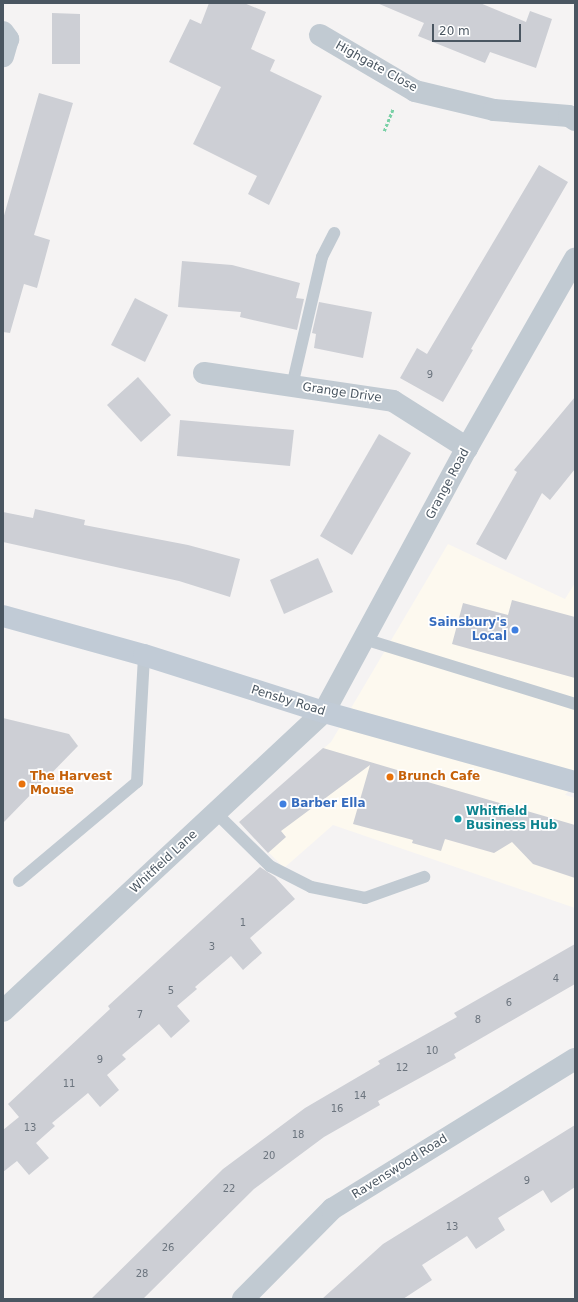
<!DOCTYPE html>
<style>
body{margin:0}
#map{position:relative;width:578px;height:1302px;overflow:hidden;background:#f5f3f3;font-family:"DejaVu Sans",sans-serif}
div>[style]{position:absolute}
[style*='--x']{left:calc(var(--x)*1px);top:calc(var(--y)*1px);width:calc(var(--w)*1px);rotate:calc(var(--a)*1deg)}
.commercial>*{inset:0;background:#fdf9ef}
.building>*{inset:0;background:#cdcfd5}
.path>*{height:2.5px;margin-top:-1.25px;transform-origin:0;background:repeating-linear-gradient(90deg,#7ad0a6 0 3px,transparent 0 5px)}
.service>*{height:12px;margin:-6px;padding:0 6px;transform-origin:6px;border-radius:6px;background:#c1cad2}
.minor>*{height:22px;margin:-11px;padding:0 11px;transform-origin:11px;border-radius:11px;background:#c1cad2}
.tertiary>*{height:22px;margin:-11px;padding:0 11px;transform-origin:11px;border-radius:11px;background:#c1cad2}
.secondary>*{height:22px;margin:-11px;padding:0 11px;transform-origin:11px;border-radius:11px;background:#c1cbd6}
.dots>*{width:11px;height:11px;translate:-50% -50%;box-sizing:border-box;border:2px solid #fff;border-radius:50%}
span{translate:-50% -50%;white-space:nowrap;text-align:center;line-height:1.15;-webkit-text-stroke:3.5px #fff;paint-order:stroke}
.number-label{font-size:10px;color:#6b747e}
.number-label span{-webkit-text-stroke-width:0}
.street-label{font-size:12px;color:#4a5661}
.shop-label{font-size:12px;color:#366cbe;font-weight:700}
.right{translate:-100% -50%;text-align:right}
.left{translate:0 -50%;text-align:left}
.food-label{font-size:12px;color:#c56008;font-weight:700}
.culture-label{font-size:12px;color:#0d838f;font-weight:700}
.frame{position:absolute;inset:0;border:4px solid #4a5661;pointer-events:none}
.scale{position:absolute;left:432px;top:24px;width:89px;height:18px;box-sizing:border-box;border:2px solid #4a5661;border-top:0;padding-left:5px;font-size:12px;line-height:14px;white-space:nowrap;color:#4a5661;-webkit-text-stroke:3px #fff;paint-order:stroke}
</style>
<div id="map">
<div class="commercial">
<i style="clip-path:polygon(448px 544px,565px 599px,575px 583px,575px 784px,565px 795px,575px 798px,575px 908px,333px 825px,284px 868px,239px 822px,331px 742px)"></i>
</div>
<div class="building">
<i style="clip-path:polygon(209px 3px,244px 3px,266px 12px,251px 49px,275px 60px,270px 71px,322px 96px,269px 205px,248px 194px,257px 176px,193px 144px,221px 87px,169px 62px,190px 19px,201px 24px)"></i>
<i style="clip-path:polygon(377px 3px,480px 3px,526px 22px,530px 11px,552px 19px,536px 68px,490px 52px,485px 63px,418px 36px,424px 23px)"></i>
<i style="clip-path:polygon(52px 13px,80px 14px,80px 64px,52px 64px)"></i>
<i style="clip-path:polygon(39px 93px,73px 103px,34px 235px,50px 240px,37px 288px,24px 284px,10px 333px,3px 332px,3px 219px)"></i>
<i style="clip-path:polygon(539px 165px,568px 182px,471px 349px,473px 350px,443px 402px,400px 378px,417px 348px,427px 354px)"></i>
<i style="clip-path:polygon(182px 261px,232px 265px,300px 283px,296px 298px,304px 299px,297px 330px,240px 317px,241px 312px,178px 307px)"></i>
<i style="clip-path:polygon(135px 298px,168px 315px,145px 362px,111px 345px)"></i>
<i style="clip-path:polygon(319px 302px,372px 312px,363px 358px,314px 348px,316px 334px,312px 333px)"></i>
<i style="clip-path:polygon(138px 377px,171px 415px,141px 442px,107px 405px)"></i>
<i style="clip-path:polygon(575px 397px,575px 469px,550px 500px,542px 493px,506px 560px,476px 544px,517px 472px,514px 470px)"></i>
<i style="clip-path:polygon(180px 420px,294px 430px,290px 466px,177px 456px)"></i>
<i style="clip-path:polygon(379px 434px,411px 453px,352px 555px,320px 536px)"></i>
<i style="clip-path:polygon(35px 509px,85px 520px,84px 525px,188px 545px,240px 559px,230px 597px,179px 581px,3px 542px,3px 512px,33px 518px)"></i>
<i style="clip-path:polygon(318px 558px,333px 592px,284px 614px,270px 580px)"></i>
<i style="clip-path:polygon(512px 600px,575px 617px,575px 678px,452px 644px,463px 603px,508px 615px)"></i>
<i style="clip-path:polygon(3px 718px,69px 734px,78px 746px,3px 823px)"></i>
<i style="clip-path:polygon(323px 748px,414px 775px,414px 778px,575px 825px,575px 878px,533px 864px,512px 842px,494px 853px,445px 839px,441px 851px,412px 843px,413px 840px,353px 824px,370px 765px,281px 831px,286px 837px,268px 853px,239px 822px)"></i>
<i style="clip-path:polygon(260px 867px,275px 877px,295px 899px,250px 938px,262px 953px,243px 970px,231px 956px,195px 987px,197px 989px,177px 1006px,190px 1021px,171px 1038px,159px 1024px,122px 1055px,126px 1059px,107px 1075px,119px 1090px,100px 1107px,88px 1093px,52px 1123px,55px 1126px,36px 1143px,49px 1158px,29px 1175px,17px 1161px,3px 1172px,3px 1130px,19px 1117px,8px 1104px,110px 1009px,108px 1006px)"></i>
<i style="clip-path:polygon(575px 944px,575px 984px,454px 1054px,456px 1058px,378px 1101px,380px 1105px,324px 1137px,254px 1189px,143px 1299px,91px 1299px,223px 1169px,305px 1108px,380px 1064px,378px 1061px,457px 1017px,454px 1013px)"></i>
<i style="clip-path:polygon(575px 1125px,575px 1187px,551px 1203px,543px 1190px,498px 1218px,505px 1230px,476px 1249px,467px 1236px,422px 1265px,432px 1280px,403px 1299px,322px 1299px,383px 1244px)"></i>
</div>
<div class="path">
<i style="--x:384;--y:131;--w:24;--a:-68"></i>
</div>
<div class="service">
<i style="--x:292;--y:386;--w:132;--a:-76.9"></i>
<i style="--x:322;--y:257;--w:27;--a:-63"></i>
<i style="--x:364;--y:639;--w:221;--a:17.1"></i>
<i style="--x:216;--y:813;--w:76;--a:44.5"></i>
<i style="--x:270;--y:866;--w:46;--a:27.1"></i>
<i style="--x:311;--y:887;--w:55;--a:11.5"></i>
<i style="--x:365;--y:898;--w:63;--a:-19.6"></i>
<i style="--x:19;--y:881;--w:154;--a:-40"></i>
<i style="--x:137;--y:782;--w:127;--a:-86.8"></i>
</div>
<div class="minor">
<i style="--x:3;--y:32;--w:9;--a:54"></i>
<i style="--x:8;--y:39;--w:18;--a:106"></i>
<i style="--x:320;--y:35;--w:110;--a:30.5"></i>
<i style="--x:415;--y:91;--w:81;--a:13.5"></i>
<i style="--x:494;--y:110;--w:75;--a:4.6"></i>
<i style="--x:569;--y:116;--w:7;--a:34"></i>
<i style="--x:204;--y:373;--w:191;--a:8.4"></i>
<i style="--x:393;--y:401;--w:88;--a:32.4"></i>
<i style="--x:324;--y:712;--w:300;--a:-61.6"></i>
<i style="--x:467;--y:448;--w:218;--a:-60.3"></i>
<i style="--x:243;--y:1299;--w:127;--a:-45.3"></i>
<i style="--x:332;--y:1209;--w:286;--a:-31.7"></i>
</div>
<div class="tertiary">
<i style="--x:3;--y:1011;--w:439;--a:-43"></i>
</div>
<div class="secondary">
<i style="--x:3;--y:616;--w:146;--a:15.5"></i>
<i style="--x:144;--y:655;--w:189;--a:17.6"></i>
<i style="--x:324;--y:712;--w:261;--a:15.6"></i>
</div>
<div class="dots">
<i style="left:515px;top:630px;background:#3f7fe0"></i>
<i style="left:390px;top:777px;background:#e8710a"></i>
<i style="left:22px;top:784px;background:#e8710a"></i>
<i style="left:283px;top:804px;background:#3f7fe0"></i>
<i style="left:458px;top:819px;background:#0f9aa8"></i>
</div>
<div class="number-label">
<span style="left:430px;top:375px">9</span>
<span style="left:243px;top:923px">1</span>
<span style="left:212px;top:947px">3</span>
<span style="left:556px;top:979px">4</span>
<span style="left:171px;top:991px">5</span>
<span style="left:509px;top:1003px">6</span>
<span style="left:140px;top:1015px">7</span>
<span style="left:478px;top:1020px">8</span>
<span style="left:432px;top:1051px">10</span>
<span style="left:100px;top:1060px">9</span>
<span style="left:402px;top:1068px">12</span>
<span style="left:69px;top:1084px">11</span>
<span style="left:360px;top:1096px">14</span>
<span style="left:337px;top:1109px">16</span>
<span style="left:30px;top:1128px">13</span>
<span style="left:298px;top:1135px">18</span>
<span style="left:269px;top:1156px">20</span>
<span style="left:527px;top:1181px">9</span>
<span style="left:229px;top:1189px">22</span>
<span style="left:452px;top:1227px">13</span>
<span style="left:168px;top:1248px">26</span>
<span style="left:142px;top:1274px">28</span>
</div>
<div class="street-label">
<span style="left:376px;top:67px;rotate:29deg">Highgate Close</span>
<span style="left:342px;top:393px;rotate:8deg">Grange Drive</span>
<span style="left:448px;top:484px;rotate:-62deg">Grange Road</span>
<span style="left:288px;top:701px;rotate:17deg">Pensby Road</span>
<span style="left:164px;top:862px;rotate:-43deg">Whitfield Lane</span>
<span style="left:400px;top:1167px;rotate:-32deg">Ravenswood Road</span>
</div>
<div class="shop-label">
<span class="right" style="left:507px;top:630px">Sainsbury's<br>Local</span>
<span class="left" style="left:291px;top:804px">Barber Ella</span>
</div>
<div class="food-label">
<span class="left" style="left:30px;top:784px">The Harvest<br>Mouse</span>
<span class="left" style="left:398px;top:777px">Brunch Cafe</span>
</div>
<div class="culture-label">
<span class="left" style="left:466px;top:819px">Whitfield<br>Business Hub</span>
</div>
<div class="frame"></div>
<div class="scale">20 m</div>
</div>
